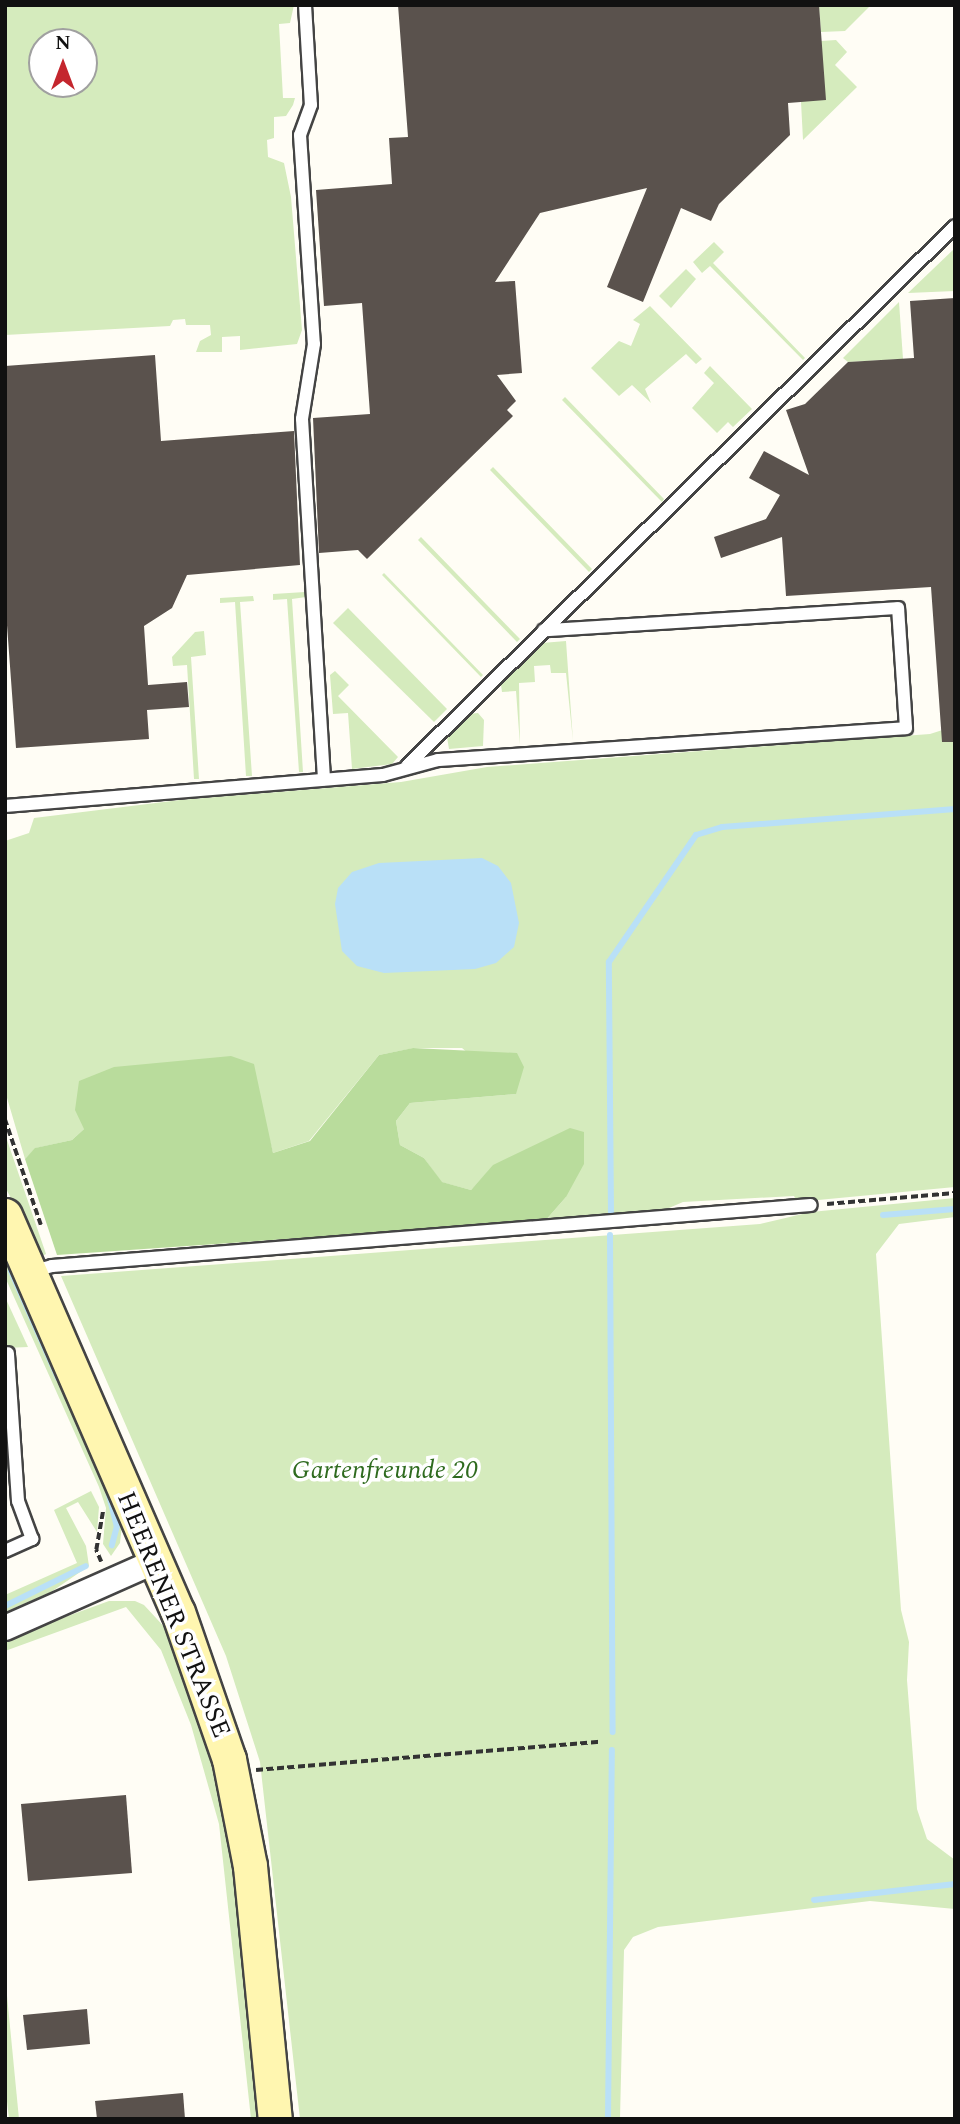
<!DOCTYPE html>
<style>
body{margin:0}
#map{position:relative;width:960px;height:2124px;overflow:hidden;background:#fffdf5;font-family:Spectral,serif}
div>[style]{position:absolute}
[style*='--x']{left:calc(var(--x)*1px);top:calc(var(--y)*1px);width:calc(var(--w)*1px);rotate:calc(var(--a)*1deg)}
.green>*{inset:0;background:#d5ebbd}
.forest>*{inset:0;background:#b9dc9c}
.water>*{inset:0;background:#b9e0f7}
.stream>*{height:6px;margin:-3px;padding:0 3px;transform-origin:3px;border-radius:3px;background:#b9e0f7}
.building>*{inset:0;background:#5a524d}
.path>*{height:3.5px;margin-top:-1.75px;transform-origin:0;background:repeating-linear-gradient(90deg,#333 0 7px,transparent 0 10.5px)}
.roads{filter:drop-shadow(2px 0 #444) drop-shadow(-2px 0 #444) drop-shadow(0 2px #444) drop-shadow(0 -2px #444)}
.lane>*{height:12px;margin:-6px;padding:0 6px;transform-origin:6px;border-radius:6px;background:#fff}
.street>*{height:24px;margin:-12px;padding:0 12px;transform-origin:12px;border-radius:12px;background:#fff}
.secondary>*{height:33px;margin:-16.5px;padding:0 16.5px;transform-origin:16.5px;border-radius:16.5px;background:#fff6b0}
span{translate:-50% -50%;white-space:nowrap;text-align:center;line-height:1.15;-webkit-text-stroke:7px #fff;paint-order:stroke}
.park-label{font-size:26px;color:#2f6b1f;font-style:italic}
.street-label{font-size:26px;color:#111}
.frame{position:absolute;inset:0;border:7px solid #111;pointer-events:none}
.north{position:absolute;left:28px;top:28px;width:70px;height:70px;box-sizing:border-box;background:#fff;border:2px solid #a0a0a0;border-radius:50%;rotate:0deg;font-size:19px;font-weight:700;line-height:28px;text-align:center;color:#111}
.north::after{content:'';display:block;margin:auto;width:24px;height:32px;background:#c4262e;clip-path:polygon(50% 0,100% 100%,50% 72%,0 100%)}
</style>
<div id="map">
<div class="green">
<i style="clip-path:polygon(evenodd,5px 5px,294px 5px,290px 23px,279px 24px,283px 98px,295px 98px,293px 105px,286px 116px,274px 117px,274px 138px,267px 140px,268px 157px,284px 163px,291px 197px,302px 330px,297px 344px,240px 350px,240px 336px,222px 337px,222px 352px,196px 352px,200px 341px,211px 335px,210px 325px,186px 325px,185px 319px,173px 320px,170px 326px,5px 335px,5px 5px,42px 42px,84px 42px,84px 84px,42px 84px,42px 42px)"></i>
<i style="clip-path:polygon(819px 5px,871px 5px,845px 31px,821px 32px)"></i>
<i style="clip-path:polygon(836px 40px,847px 52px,835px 65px,857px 87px,803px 140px,801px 102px,821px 41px)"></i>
<i style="clip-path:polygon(714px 242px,724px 252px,713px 263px,805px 358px,803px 360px,710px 266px,702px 273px,693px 262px)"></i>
<i style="clip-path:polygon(955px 248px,955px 291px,908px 293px)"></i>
<i style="clip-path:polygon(686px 269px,696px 279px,671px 308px,659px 296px)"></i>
<i style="clip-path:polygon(899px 302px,903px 359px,848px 362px,843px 358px)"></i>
<i style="clip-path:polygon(650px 306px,702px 359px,696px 364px,686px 354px,645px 389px,651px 403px,632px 385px,619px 396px,591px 368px,619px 341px,631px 346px,640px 324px,633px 320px)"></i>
<i style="clip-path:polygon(710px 366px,752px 409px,733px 427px,728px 422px,717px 433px,692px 408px,714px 383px,704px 373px)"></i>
<i style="clip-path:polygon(565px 397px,664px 499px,662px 502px,562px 400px)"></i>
<i style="clip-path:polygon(493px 467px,592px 569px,589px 572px,490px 470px)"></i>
<i style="clip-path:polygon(421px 537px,520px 639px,517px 642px,418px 540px)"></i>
<i style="clip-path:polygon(384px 573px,483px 675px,481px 677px,382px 575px)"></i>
<i style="clip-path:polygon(305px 592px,306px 597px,292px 599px,303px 772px,299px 772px,287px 599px,273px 600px,273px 594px)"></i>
<i style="clip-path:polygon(253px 596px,254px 601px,240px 602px,252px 776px,246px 776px,235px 602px,220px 603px,220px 598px)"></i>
<i style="clip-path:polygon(348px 608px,447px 709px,434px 722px,333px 623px)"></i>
<i style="clip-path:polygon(204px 631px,206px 655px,191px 657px,199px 779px,194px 779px,187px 665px,173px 666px,172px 657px,195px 632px)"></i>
<i style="clip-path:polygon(566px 641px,573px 741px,566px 673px,551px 673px,550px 665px,534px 666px,535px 682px,519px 683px,520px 745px,516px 691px,502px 692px,501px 685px,542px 643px)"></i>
<i style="clip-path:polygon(335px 671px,349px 685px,338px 696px,398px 757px,392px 764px,352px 769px,348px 713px,333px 714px,330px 675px)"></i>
<i style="clip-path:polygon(478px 713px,484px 720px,483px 746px,449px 749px,447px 737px,468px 714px)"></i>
<i style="clip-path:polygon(955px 726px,955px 1187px,797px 1202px,794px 1196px,683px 1202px,662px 1211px,545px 1221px,566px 1197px,494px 1165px,471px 1190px,441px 1182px,424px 1158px,400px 1145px,396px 1121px,410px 1103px,516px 1094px,462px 1048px,414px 1048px,379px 1055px,309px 1141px,273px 1153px,264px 1118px,84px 1129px,72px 1140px,36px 1148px,25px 1159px,5px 1091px,5px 841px,29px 833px,34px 818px,180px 800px,401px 782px,487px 767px,930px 734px)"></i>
<i style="clip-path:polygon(5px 1134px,46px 1254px,42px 1256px,5px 1187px)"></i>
<i style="clip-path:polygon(955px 1198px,955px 1217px,899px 1224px,876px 1254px,901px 1610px,909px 1642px,907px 1680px,917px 1809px,927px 1839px,955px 1860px,955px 1909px,870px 1901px,658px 1927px,633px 1937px,624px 1950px,620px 2119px,300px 2119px,260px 1762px,226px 1656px,61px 1276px,760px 1224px,811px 1212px)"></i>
<i style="clip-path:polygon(5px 1264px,10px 1264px,122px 1525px,120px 1543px,111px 1556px,103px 1544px,106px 1508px,99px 1487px,5px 1277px)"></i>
<i style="clip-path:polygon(5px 1297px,28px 1347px,5px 1348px)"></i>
<i style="clip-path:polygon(91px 1491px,99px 1507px,97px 1532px,78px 1502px,66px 1508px,86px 1546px,89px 1566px,51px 1592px,5px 1612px,5px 1595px,77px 1563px,54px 1510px)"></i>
<i style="clip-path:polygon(109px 1601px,135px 1601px,144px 1605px,169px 1632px,221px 1770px,265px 2119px,251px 2119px,219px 1824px,191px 1725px,161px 1650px,126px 1607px,5px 1651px,5px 1639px)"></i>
<i style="clip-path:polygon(5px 1975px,19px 2119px,9px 2119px,5px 2084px)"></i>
</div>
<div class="forest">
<i style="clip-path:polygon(413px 1048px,517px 1053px,524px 1067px,516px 1094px,410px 1103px,396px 1121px,400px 1145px,424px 1158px,442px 1182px,471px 1190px,493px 1165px,570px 1128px,584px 1132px,584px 1164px,566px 1197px,545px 1221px,57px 1255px,25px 1159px,35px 1148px,72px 1140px,84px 1129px,75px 1110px,79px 1081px,114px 1067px,231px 1056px,254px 1064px,273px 1153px,310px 1141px,379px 1055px)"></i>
</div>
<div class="water">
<i style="clip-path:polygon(482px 858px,498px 866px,511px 883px,519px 923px,514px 947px,496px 963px,475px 969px,384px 973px,357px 966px,342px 951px,335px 904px,338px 888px,352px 872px,379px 863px)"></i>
</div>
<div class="stream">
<i style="--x:611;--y:1213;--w:251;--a:-90.5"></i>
<i style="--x:609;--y:962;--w:154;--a:-55.6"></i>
<i style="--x:696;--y:835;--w:27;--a:-17"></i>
<i style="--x:722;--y:827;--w:234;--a:-4.4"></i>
<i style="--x:883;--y:1215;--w:72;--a:-4.8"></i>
<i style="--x:610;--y:1235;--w:497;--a:89.7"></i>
<i style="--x:11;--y:1271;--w:117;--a:66.3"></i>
<i style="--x:108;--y:1491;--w:36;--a:76"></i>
<i style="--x:117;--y:1526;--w:20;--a:105"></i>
<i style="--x:5;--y:1606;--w:90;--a:-26.3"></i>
<i style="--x:814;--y:1900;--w:142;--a:-6.5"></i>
<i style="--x:608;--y:2119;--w:369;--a:-89.4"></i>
</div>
<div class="building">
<i style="clip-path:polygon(398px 5px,819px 5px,826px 100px,788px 103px,790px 135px,719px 204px,711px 221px,681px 208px,643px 302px,607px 287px,647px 188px,540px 213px,495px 282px,515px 281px,522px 373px,497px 375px,516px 401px,507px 410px,513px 416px,367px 559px,358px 550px,319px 553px,313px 418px,370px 414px,362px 303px,324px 306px,316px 190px,392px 184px,389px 138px,408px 137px)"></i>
<i style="clip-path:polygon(955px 298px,955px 742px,942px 742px,931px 587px,786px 596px,782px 537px,721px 558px,714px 537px,766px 519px,780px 495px,749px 478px,764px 451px,809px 475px,786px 410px,805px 404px,848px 362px,914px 358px,910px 301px)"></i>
<i style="clip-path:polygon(155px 355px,161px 441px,294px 431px,300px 565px,187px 575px,172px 608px,144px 626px,148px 685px,187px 682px,189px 707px,147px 710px,149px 739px,16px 748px,5px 598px,5px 366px)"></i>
<i style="clip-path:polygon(126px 1795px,132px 1873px,28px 1881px,21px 1804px)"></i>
<i style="clip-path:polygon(87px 2009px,90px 2044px,27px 2050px,23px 2015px)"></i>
<i style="clip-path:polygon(183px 2093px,185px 2119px,97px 2119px,95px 2101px)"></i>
</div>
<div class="path">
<i style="--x:5;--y:1119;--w:112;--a:71.2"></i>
<i style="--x:827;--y:1204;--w:128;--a:-4.9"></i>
<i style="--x:101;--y:1562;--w:13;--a:-113"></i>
<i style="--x:96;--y:1550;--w:39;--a:-80"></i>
<i style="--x:256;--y:1770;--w:345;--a:-4.7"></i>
</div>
<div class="roads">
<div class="lane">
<i style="--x:305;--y:5;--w:100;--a:86.6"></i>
<i style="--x:311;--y:105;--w:32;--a:110"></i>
<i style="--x:300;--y:135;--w:209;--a:86.2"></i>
<i style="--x:314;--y:344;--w:76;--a:99.1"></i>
<i style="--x:302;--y:419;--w:361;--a:86.5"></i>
<i style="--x:407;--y:766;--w:769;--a:-44.58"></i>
<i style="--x:5;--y:806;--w:379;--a:-4.7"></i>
<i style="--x:383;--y:775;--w:57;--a:-15.3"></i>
<i style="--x:438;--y:760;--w:469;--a:-3.9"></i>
<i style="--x:906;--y:728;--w:120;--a:-93.8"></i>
<i style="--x:898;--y:608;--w:355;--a:176.4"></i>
<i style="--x:30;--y:1272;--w:23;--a:-15"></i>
<i style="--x:52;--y:1266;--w:761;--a:-4.59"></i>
<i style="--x:5;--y:1551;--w:30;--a:-24"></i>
<i style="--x:32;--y:1539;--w:40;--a:-110.2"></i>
<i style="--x:18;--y:1501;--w:148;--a:-93.9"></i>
</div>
<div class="street">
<i style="--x:5;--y:1628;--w:165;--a:-23.9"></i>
</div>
<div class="secondary">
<i style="--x:5;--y:1215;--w:433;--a:66.5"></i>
<i style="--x:178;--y:1612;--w:156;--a:70.9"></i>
<i style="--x:229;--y:1759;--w:109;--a:78.9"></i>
<i style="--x:250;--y:1866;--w:254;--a:84.4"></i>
</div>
</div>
<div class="park-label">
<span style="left:385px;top:1471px">Gartenfreunde 20</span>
</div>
<div class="street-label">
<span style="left:173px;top:1615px;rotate:68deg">HEERENER STRASSE</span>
</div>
<div class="frame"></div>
<div class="north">N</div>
</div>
